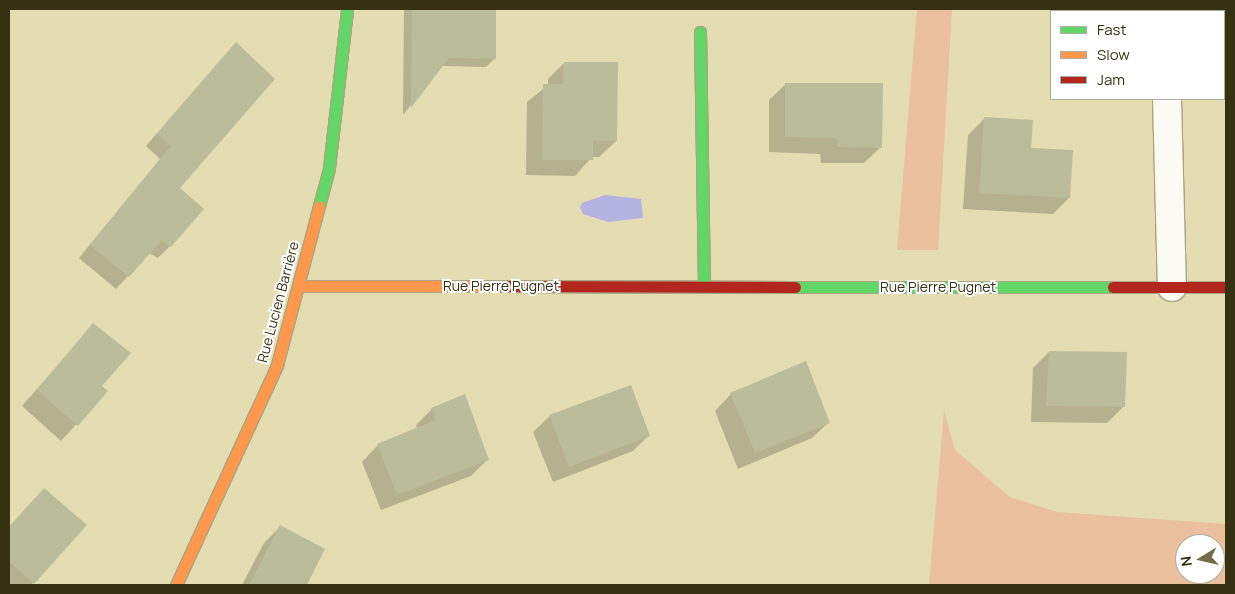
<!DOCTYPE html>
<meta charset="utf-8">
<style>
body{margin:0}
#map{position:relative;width:1235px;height:594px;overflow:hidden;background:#e3ddb1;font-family:Manrope,sans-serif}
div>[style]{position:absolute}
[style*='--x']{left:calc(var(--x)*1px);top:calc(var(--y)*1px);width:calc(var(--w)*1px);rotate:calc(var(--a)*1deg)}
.green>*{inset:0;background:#ebc09e}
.water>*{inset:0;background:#b4b4e3}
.shadow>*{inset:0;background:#0003}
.building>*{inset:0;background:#bbbc9a}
.roads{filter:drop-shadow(1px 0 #a9a482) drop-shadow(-1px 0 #a9a482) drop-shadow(0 1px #a9a482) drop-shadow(0 -1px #a9a482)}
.street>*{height:28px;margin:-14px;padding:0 14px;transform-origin:14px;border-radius:14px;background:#fbfaf3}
.fast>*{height:11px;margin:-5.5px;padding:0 5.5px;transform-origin:5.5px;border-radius:5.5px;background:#63d668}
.slow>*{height:11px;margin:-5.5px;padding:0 5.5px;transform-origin:5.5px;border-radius:5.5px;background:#ff974d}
.jam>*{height:11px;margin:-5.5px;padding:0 5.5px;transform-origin:5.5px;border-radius:5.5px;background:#b3261e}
span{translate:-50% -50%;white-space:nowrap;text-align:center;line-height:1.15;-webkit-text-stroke:4px #fff;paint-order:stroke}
.street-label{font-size:14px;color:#363110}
.frame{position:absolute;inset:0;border:10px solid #363110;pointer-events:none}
.legend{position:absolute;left:1050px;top:10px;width:175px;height:90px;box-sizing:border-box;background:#fff;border:1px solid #afad9f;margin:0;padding:6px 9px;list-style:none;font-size:15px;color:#363110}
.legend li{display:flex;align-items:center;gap:10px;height:25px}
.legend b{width:25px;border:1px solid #afad9f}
.north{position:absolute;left:1175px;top:534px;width:50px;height:50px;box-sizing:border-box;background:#fff;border:1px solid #afad9f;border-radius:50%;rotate:261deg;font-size:14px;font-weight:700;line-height:20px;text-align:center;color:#363110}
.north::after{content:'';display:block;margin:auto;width:18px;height:22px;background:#736d48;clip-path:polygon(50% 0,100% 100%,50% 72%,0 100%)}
</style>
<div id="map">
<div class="green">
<i style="clip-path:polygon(917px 9px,952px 9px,938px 250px,897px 250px)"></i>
<i style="clip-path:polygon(evenodd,944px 411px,955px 450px,1010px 497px,1057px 512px,1226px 524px,1226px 585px,929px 585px,944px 411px,1185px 544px,1215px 544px,1215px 574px,1185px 574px,1185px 544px)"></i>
</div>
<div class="water">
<i style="clip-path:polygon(605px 195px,641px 199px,643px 218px,608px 222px,583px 214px,580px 208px,582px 203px)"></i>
</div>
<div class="shadow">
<i style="clip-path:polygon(404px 9px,495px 9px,495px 58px,486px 67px,441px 66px,403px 115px)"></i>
<i style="clip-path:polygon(224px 56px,178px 189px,170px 246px,158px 258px,149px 253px,116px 289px,79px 258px,160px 159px,146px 146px)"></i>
<i style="clip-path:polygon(564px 63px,616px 141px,599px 157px,592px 157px,575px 176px,526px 175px,527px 102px,548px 85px,548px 79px)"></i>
<i style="clip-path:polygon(786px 84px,881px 147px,864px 163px,821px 163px,820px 154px,769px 152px,769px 100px)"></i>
<i style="clip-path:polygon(984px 119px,1030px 149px,1069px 198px,1053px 214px,963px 209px,968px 135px)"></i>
<i style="clip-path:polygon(93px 325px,100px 386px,106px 391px,61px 441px,22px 406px)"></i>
<i style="clip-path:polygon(1049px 352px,1124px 406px,1107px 423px,1031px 422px,1033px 368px)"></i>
<i style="clip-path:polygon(731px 394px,829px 422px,812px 438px,738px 469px,715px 411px)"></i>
<i style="clip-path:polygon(432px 409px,487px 460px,471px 476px,381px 510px,362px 462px,378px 445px,417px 429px,416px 425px)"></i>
<i style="clip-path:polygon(550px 416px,649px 435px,633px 451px,553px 482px,533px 432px)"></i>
<i style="clip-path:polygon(28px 506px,85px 525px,31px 585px,9px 585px,9px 527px)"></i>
<i style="clip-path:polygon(280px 527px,323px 549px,306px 585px,242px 585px,264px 543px)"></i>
</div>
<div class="building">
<i style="clip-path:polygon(412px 9px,496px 9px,496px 59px,449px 58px,411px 108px)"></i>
<i style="clip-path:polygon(236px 42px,275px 79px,180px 188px,204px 209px,171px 247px,161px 241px,129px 277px,90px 245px,171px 146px,157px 134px)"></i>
<i style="clip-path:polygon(564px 62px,618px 62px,617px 141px,593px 141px,593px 160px,542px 160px,543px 84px,563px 84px)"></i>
<i style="clip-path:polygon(785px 83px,883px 83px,882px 148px,837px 147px,836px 138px,785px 137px)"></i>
<i style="clip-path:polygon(984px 117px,1033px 120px,1031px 148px,1073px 150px,1070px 198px,979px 193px)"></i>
<i style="clip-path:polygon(93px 323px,131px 353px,102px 386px,108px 391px,78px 426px,37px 390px)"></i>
<i style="clip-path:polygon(1049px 351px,1127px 352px,1125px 407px,1046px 406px)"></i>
<i style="clip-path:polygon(806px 361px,830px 423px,755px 453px,730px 393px)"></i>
<i style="clip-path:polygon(631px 385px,650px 436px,569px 467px,549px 415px)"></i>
<i style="clip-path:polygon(465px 394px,489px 460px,397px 495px,377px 444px,436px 420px,431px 408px)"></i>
<i style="clip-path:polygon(44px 488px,87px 525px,34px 584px,9px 562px,9px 527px)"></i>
<i style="clip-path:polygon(280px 525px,325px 549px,307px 585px,249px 585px)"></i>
</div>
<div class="roads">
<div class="street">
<i style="--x:1167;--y:99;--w:188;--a:88.5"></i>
</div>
<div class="fast">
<i style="--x:700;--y:32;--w:254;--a:89.1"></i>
<i style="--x:319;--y:206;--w:39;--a:-75"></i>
<i style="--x:329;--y:168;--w:160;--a:-83.5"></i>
<i style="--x:795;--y:287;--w:318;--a:0"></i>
</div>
<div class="slow">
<i style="--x:298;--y:286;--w:204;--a:0"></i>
<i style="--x:176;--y:585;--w:242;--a:-65.3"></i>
<i style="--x:277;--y:365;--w:164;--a:-75.2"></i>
</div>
<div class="jam">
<i style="--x:502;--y:286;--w:293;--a:0.2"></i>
<i style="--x:1113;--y:287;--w:113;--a:0"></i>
</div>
</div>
<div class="street-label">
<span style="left:501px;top:286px">Rue Pierre Pugnet</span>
<span style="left:938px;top:287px">Rue Pierre Pugnet</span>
<span style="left:278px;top:302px;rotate:-75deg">Rue Lucien Barrière</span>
</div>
<div class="frame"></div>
<ul class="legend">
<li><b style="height:6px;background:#63d668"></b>Fast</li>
<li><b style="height:6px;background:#ff974d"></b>Slow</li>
<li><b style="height:6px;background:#b3261e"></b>Jam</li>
</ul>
<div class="north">N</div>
</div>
